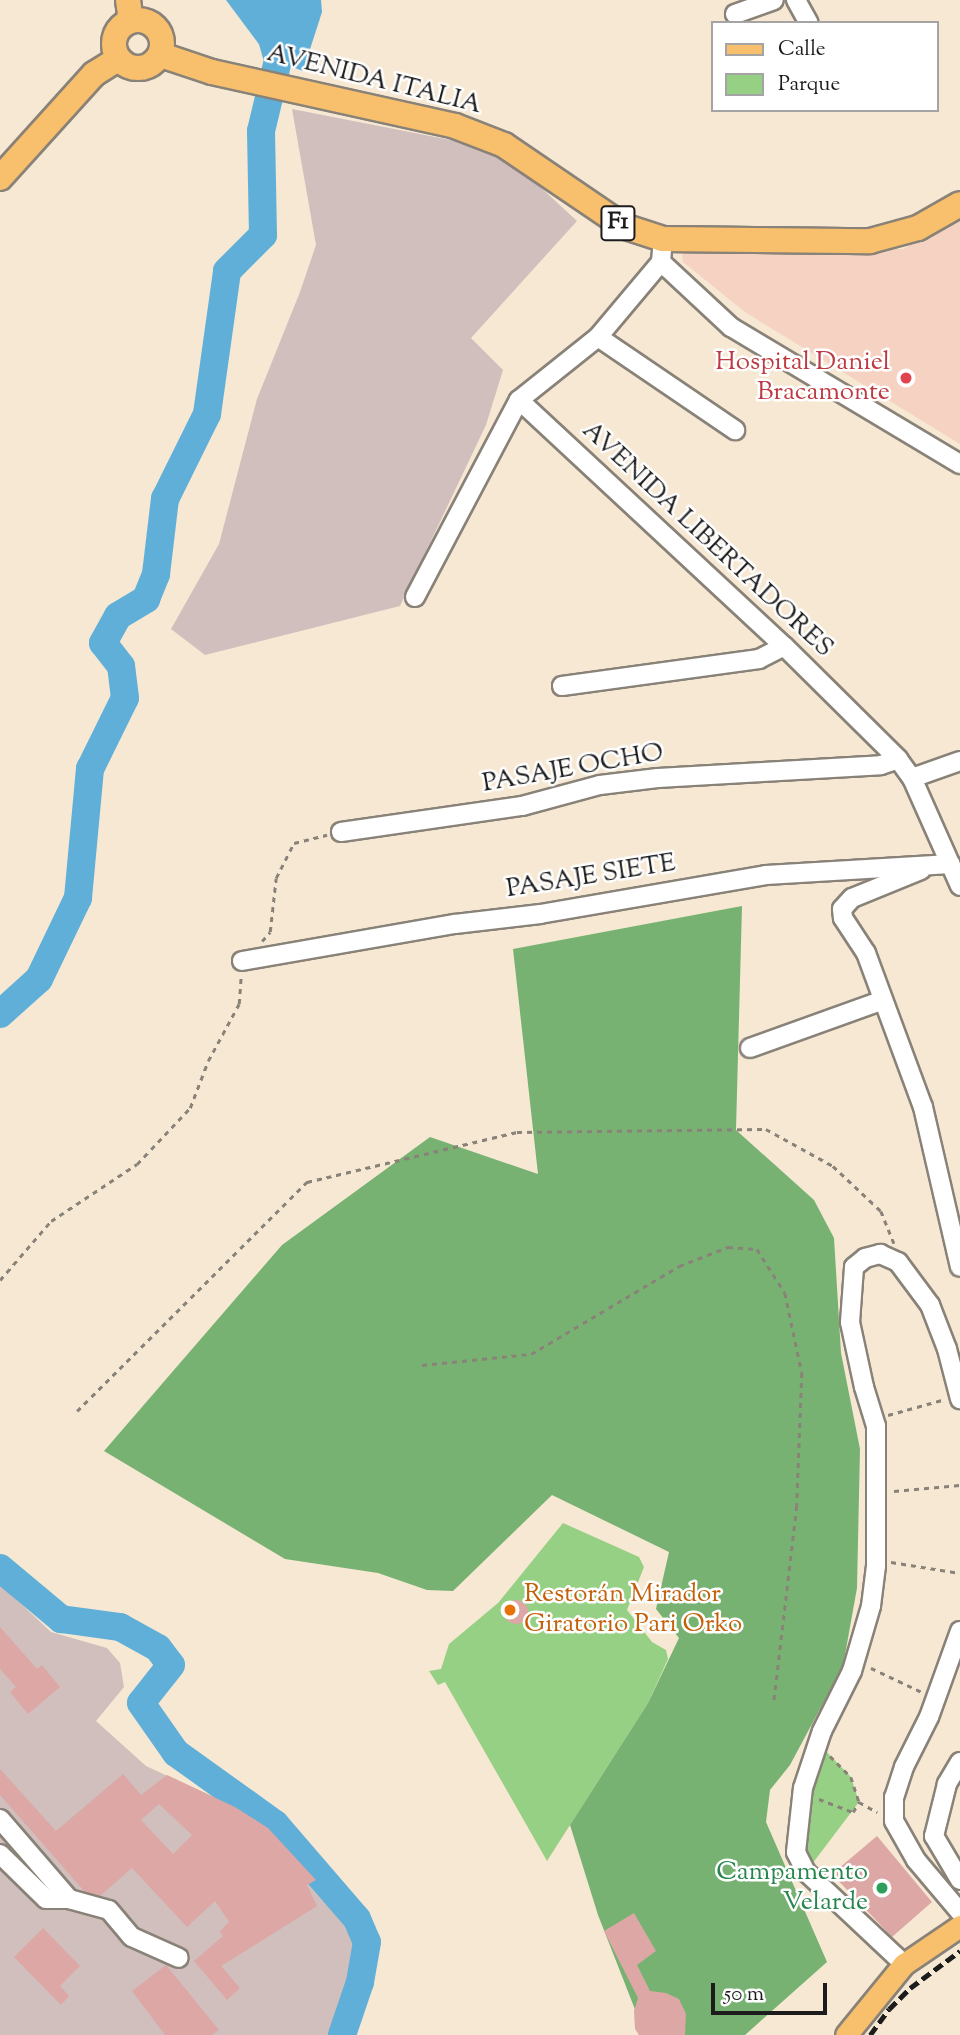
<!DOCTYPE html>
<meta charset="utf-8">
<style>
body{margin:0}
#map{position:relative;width:960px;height:2035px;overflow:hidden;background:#f6e8d3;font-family:"Sorts Mill Goudy",serif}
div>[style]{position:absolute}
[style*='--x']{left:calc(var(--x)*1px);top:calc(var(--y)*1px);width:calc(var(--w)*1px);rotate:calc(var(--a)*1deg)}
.built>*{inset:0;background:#f5d2c2}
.industrial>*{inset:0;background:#d1bfbd}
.green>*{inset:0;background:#96d084}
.forest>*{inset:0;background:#78b272}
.water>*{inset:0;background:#5fafd9}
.river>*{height:28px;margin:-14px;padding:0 14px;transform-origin:14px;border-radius:14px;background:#5fafd9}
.building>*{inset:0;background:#dca7a4}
.round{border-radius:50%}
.path>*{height:2.5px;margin-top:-1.25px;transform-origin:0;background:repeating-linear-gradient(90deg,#898278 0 5px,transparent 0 10px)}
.roads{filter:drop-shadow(2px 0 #898278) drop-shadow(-2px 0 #898278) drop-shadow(0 2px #898278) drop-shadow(0 -2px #898278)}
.minor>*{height:18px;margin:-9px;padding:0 9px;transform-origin:9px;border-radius:9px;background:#fff}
.major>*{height:21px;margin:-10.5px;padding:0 10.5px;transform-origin:10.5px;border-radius:10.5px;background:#f8bf6c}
.highway>*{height:24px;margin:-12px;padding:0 12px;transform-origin:12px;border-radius:12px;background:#f8bf6c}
.highway>.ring{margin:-12px;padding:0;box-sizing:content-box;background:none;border:24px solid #f8bf6c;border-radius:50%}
.rail>*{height:4.5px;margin-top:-2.25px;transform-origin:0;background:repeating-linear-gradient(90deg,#1c1c1c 0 10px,transparent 0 15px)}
.dots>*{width:19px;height:19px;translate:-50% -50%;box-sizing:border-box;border:4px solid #fff;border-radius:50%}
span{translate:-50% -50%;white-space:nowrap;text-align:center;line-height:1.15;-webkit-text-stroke:5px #fff;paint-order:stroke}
.shield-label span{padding:2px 5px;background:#fff;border:2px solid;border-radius:5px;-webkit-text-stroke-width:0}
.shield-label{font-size:24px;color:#1c1c1c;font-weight:700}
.street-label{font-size:26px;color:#1c1c1c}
.health-label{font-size:26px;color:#be3a42}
.right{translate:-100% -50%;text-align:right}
.food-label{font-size:26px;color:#c56008}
.left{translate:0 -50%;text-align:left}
.leisure-label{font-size:26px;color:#27864d}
.legend{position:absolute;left:711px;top:21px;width:228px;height:91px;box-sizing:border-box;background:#fff;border:2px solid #a4a4a4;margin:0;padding:9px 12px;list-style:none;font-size:21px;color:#1c1c1c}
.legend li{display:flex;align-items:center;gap:14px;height:35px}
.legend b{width:35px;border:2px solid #a4a4a4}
.scale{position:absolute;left:711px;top:1983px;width:116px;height:32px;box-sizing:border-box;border:4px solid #1c1c1c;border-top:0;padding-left:9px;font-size:21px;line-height:24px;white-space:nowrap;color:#1c1c1c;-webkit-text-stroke:5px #fff;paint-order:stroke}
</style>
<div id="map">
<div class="built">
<i style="clip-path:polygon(960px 219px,960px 444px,745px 312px,683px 262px,682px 255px,686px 250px,694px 249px,903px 249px)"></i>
</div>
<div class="industrial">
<i style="clip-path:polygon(292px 109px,471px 144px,510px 159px,577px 221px,471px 338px,503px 370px,486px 425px,400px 606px,205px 655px,171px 629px,219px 544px,257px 399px,300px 292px,316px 245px)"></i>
<i style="clip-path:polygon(0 1584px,51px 1632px,107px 1648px,120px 1663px,124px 1687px,96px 1721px,146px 1766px,235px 1807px,268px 1828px,337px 1908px,356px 1938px,334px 2035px,0 2035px)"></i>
</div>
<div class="green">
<i style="clip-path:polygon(563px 1523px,639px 1557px,644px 1567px,627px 1610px,652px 1642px,666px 1650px,668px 1659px,648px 1703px,547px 1861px,445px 1682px,438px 1685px,429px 1671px,441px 1669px,449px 1644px,498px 1603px)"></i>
<i style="clip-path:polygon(818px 1743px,851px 1777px,859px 1802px,806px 1872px,796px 1852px)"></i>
</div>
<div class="forest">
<i style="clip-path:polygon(742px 906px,736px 1130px,814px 1200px,834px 1238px,841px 1353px,860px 1449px,857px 1588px,843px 1666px,790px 1765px,770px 1790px,766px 1822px,827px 1962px,745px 2035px,639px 2035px,636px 2012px,598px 1915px,570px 1825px,648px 1703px,679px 1638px,656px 1609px,669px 1552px,552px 1495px,453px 1591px,427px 1590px,378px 1573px,285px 1559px,104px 1451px,282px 1245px,430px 1137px,538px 1174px,513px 949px)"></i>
</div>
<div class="water">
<i style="clip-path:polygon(226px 0,321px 0,322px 12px,303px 71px,270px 59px)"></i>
</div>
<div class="river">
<i style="--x:0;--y:1014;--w:52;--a:-41.9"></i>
<i style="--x:39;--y:979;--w:90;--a:-64.3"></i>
<i style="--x:78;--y:898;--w:130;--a:-84.7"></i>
<i style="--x:90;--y:769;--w:79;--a:-63.8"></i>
<i style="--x:125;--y:698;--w:32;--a:-97"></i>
<i style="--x:121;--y:666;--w:29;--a:-128"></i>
<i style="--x:103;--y:643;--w:31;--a:-61"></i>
<i style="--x:118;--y:616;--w:33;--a:-31"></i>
<i style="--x:146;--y:599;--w:27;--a:-68"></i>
<i style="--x:156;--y:574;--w:76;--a:-83.2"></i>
<i style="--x:165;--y:499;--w:95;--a:-63.7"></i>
<i style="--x:207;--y:414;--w:144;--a:-82"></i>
<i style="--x:227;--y:271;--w:51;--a:-45"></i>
<i style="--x:263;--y:235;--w:104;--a:-91.1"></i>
<i style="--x:261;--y:131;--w:73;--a:-76.5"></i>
<i style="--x:278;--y:60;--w:62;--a:-105.8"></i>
<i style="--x:0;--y:1568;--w:80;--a:39.9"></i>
<i style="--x:61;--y:1619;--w:60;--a:7.7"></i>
<i style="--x:120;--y:1627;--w:43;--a:28.9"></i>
<i style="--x:158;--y:1648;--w:21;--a:53"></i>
<i style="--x:171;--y:1665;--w:48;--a:128.3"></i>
<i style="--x:141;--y:1703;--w:61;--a:55"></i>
<i style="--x:176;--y:1753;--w:122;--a:35.6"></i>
<i style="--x:275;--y:1824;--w:125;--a:49.2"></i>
<i style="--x:357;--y:1919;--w:25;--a:67"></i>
<i style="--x:367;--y:1942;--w:41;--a:99.9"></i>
<i style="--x:360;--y:1982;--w:56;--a:108.8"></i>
</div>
<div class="building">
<i class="round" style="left:504px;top:1600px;width:24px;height:24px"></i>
<i style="clip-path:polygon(0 1627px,37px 1669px,42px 1665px,60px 1687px,28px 1714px,10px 1692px,16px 1687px,0 1669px)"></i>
<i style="clip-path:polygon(evenodd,0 1769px,56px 1831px,123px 1774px,141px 1795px,167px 1775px,235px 1807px,268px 1828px,316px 1880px,307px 1885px,317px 1906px,221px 1966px,240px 1988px,227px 2000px,194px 1961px,223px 1936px,220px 1931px,229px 1922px,215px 1901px,187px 1927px,132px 1868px,100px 1896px,85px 1892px,0 1795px,0 1769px,159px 1804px,192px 1835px,173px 1854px,141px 1820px,159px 1804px)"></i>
<i style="clip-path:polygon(877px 1836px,932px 1902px,892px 1937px,832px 1874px)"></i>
<i style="clip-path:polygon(634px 1913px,656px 1951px,637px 1965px,650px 1991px,666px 1993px,679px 1999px,686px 2014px,685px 2035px,639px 2035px,635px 2029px,634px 2011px,638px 1998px,604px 1931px)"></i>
<i style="clip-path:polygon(43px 1928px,80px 1966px,60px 1986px,69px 1996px,61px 2005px,14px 1957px)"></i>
<i style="clip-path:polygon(166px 1965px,219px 2030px,212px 2035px,165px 2035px,132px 1991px)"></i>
</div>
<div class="path">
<i style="--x:262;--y:941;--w:12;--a:-48"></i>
<i style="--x:270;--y:932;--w:54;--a:-83.7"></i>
<i style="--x:276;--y:878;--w:39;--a:-63"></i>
<i style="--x:294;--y:843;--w:34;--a:-14"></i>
<i style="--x:0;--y:1280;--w:78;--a:-49.2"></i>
<i style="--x:51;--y:1221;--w:103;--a:-33.5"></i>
<i style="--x:137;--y:1164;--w:77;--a:-46.6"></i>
<i style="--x:190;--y:1108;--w:50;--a:-69"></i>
<i style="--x:208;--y:1061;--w:65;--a:-61.5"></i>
<i style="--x:239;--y:1004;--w:29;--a:-86"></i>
<i style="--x:422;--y:1365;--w:110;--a:-5.8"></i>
<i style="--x:531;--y:1354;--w:172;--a:-30.7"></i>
<i style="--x:679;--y:1266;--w:53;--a:-21.2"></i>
<i style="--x:728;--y:1247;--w:29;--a:4"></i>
<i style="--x:757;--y:1249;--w:52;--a:57.5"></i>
<i style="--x:785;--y:1293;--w:82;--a:78"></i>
<i style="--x:802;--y:1373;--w:133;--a:92.2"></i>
<i style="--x:797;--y:1506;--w:196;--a:96.7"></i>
<i style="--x:77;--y:1411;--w:325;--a:-44.9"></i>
<i style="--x:307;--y:1182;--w:216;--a:-13.4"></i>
<i style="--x:517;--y:1132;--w:249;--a:-0.7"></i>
<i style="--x:766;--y:1129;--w:77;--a:28.9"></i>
<i style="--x:833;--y:1166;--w:66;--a:43.2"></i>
<i style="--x:881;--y:1211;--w:35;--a:68"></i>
<i style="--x:888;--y:1415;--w:56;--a:-15.5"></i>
<i style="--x:894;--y:1491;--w:66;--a:-5.2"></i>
<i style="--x:891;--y:1562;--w:70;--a:9.1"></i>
<i style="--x:871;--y:1668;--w:56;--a:25.2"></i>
<i style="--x:830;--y:1756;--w:30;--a:45"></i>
<i style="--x:851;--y:1777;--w:26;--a:72"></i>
<i style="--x:859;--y:1802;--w:21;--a:29"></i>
<i style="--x:819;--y:1799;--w:36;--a:21"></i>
<i style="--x:853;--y:1812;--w:12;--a:-59"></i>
</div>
<div class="roads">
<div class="minor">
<i style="--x:796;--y:0;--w:26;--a:61"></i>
<i style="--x:735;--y:14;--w:41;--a:-19.7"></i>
<i style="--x:662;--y:250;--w:12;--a:95"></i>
<i style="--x:661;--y:262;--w:96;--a:42.9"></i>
<i style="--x:731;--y:327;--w:267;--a:30.9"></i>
<i style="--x:661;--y:262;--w:98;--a:130"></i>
<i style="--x:598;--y:337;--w:101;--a:141.4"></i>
<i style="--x:519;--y:400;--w:362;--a:42.9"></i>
<i style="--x:784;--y:646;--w:161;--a:44.7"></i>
<i style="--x:898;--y:759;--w:24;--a:54"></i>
<i style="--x:912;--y:778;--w:118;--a:66"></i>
<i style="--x:598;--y:337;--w:166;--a:34.2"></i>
<i style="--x:415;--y:597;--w:223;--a:-62.2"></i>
<i style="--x:562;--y:686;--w:199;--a:-7.8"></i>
<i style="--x:759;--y:659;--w:28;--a:-27"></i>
<i style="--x:912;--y:778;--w:51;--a:-19.5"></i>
<i style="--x:341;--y:832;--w:183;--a:-8.2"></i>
<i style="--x:522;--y:806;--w:81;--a:-15.1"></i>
<i style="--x:600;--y:785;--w:58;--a:-6.9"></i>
<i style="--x:658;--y:778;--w:223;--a:-3.3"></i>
<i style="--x:881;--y:765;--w:18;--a:-19"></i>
<i style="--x:921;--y:870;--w:74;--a:157.9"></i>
<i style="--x:852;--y:898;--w:15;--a:132"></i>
<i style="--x:842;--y:909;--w:9;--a:84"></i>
<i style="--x:843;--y:918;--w:42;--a:56.7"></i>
<i style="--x:866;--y:953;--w:164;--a:69.7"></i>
<i style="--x:923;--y:1107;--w:164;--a:77"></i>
<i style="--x:242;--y:961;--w:216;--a:-9.9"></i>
<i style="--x:455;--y:924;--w:86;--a:-6.7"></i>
<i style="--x:540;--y:914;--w:229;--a:-9.8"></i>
<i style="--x:766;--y:875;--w:185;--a:-3.4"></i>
<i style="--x:750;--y:1048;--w:141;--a:-19.8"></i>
<i style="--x:960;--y:1631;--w:91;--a:109.8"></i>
<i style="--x:929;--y:1717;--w:56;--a:116.6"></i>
<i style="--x:904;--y:1767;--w:32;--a:108"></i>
<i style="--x:894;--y:1797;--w:24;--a:90"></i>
<i style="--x:894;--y:1821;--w:45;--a:60.6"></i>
<i style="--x:916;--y:1860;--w:68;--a:49.8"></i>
<i style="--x:960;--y:1762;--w:26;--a:121"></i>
<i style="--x:947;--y:1784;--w:54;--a:104"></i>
<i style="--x:934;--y:1836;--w:51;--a:59.4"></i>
<i style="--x:0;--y:1819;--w:106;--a:49.2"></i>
<i style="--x:69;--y:1899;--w:41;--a:15.4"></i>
<i style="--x:109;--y:1910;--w:35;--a:50"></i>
<i style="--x:132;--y:1937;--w:51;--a:24.1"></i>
<i style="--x:0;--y:1854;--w:64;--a:44.4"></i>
<i style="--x:46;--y:1899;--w:23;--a:0"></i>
<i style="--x:904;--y:1964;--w:134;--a:-136.8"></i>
<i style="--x:806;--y:1872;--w:22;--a:-117"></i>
<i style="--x:796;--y:1852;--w:64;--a:-83.8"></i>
<i style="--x:803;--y:1788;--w:60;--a:-71.6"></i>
<i style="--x:822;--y:1731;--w:67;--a:-63.4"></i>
<i style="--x:852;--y:1671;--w:68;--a:-73.7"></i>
<i style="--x:871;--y:1606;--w:40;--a:-82.9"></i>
<i style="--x:876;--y:1566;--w:140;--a:-90"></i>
<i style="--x:876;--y:1426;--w:41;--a:-107.1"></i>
<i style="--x:864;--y:1387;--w:66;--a:-102.2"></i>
<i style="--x:850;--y:1322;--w:55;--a:-85.8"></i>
<i style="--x:854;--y:1267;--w:14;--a:-39"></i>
<i style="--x:865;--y:1258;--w:16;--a:-15"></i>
<i style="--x:880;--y:1254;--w:20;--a:24"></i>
<i style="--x:898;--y:1262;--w:54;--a:53.3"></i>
<i style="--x:930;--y:1305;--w:47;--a:68.9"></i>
<i style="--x:947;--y:1349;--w:52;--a:75.4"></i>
</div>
<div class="major">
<i style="--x:846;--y:2035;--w:92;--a:-50.8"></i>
<i style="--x:904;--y:1964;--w:68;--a:-34.2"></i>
</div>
<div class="highway">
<i style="--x:128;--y:0;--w:21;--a:82"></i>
<i class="ring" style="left:114px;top:20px;width:24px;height:24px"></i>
<i style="--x:161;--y:55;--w:54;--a:18.4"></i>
<i style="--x:212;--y:72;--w:249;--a:12.5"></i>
<i style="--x:455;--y:126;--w:53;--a:21.2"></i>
<i style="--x:504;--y:145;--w:144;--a:34.2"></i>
<i style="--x:623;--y:226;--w:42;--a:18"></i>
<i style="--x:663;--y:239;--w:207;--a:0.6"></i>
<i style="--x:870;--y:241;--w:50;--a:-15.2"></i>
<i style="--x:918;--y:228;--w:48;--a:-29.7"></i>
<i style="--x:0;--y:178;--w:140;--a:-47.9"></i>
<i style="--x:94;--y:74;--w:28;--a:-32"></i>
</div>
</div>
<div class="rail">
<i style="--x:870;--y:2035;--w:32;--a:-54"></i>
<i style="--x:889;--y:2009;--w:30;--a:-45"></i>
<i style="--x:910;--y:1988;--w:62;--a:-36.5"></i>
</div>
<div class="dots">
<i style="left:906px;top:378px;background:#e0444e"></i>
<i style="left:510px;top:1610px;background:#e8710a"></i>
<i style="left:882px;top:1888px;background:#2e9e5b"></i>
</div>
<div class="shield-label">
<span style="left:618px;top:223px">F1</span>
</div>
<div class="street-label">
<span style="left:374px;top:80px;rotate:14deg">AVENIDA ITALIA</span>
<span style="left:707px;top:540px;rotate:43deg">AVENIDA LIBERTADORES</span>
<span style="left:573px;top:769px;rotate:-10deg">PASAJE OCHO</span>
<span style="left:591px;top:877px;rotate:-9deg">PASAJE SIETE</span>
</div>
<div class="health-label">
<span class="right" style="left:890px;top:378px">Hospital Daniel<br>Bracamonte</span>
</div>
<div class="food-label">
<span class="left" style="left:524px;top:1610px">Restorán Mirador<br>Giratorio Pari Orko</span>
</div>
<div class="leisure-label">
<span class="right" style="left:868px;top:1888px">Campamento<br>Velarde</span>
</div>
<ul class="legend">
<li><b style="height:9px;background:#f8bf6c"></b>Calle</li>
<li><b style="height:19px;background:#96d084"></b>Parque</li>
</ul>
<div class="scale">50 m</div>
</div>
